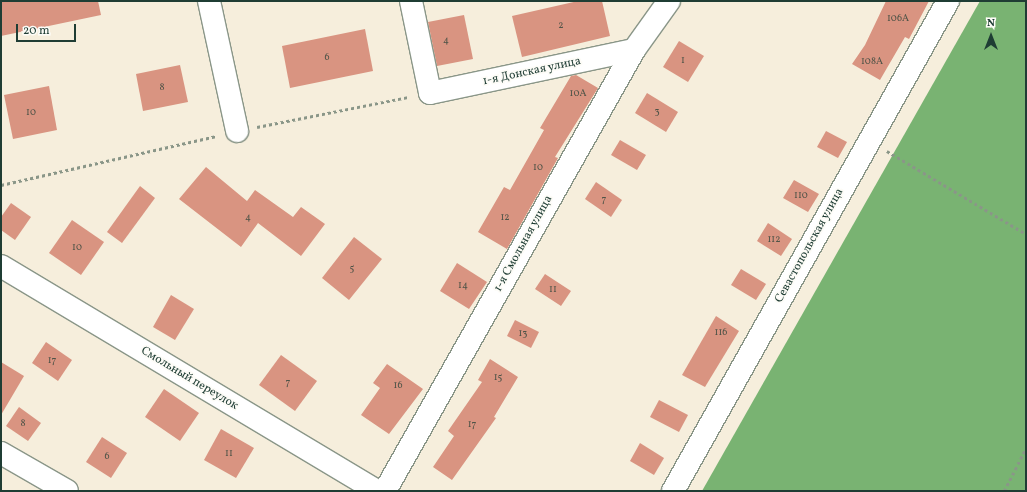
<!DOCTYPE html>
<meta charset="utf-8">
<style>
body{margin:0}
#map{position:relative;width:1027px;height:492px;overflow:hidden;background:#f6eedc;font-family:Vollkorn,serif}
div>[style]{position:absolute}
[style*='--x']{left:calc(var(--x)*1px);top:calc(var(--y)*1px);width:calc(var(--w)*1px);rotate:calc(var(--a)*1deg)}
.forest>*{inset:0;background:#79b372}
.building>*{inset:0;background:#d99481}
.path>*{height:2.5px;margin-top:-1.25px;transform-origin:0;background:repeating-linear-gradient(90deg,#8a9688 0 3px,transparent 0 6px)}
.roads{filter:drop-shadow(1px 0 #8a9688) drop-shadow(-1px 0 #8a9688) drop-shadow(0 1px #8a9688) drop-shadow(0 -1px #8a9688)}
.minor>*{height:22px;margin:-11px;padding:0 11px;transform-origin:11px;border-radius:11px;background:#fff}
span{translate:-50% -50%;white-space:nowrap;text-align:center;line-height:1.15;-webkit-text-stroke:3.5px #fdfcf7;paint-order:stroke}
.number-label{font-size:10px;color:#4e5347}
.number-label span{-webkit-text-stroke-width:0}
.street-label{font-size:12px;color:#1f3d34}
.frame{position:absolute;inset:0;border:2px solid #1f3d34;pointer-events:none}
.north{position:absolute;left:971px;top:16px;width:40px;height:40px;-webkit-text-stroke:3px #fdfcf7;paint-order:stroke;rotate:0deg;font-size:11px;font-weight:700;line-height:16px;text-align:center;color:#1f3d34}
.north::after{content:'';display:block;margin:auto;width:14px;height:18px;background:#1f3d34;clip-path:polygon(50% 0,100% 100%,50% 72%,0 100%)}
.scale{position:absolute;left:16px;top:24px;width:60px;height:18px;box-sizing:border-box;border:2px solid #1f3d34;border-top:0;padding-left:5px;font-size:12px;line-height:14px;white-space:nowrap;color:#1f3d34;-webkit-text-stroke:3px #fdfcf7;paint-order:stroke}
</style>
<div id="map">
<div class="forest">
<i style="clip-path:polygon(980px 1px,1026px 1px,1026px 491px,702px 491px)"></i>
</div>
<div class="building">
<i style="clip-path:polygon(1px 1px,98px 1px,101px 15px,1px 36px)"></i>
<i style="clip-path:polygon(578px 1px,602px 1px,610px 36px,522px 57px,512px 16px)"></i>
<i style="clip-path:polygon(886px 1px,929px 1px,909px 39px,905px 37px,880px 80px,852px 64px,865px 45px)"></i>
<i style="clip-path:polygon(464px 15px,473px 59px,437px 66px,428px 22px)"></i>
<i style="clip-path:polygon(365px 29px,373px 71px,290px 88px,282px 46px)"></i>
<i style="clip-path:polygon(679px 41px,704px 56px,688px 82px,663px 67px)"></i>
<i style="clip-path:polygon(180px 65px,188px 102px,143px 111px,136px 74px)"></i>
<i style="clip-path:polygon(576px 75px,598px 88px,555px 157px,558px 158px,507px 249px,478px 232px,504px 187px,510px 190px,544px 130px,540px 128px,571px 76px)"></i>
<i style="clip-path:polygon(49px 86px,57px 130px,13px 139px,4px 95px)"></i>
<i style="clip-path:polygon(647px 93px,678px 112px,666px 132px,635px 113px)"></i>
<i style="clip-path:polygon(826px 131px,847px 142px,838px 158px,817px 147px)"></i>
<i style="clip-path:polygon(620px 140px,646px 155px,637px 170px,611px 155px)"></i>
<i style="clip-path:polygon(206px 167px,247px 201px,255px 190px,293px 217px,301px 207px,325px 224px,301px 256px,258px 223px,241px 247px,179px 199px)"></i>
<i style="clip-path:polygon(794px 180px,819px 194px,808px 212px,783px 198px)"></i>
<i style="clip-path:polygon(596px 182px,622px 200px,611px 217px,585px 199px)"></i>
<i style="clip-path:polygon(140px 186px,155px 198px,122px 243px,107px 232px)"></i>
<i style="clip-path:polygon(11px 203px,31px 217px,15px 240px,1px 230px,1px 217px)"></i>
<i style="clip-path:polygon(72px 220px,104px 242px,81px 275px,49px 253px)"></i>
<i style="clip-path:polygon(768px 223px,792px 239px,781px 256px,757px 241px)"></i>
<i style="clip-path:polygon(354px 237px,382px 259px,349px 300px,322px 278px)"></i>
<i style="clip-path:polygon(457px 263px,487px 282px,469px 309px,440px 291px)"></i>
<i style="clip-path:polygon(741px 269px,766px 284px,756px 300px,731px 285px)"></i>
<i style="clip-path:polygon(545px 274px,571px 291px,561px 306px,535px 289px)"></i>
<i style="clip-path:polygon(171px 295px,194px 309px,175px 340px,153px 327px)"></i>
<i style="clip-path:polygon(716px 316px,739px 331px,705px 387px,682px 375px)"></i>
<i style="clip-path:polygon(515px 320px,539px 332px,531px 348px,507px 336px)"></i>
<i style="clip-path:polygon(46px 342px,72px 360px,58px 381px,32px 363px)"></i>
<i style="clip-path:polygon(281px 355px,317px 381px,295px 411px,259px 385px)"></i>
<i style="clip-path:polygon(490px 359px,518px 377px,494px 417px,496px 418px,452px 480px,433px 467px,454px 436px,448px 431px,482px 382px,478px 380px)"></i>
<i style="clip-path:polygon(1px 362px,24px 376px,1px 415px)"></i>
<i style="clip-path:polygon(387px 364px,423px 389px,389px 434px,361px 415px,380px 388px,373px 383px)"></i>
<i style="clip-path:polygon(164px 389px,199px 413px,180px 441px,145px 417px)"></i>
<i style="clip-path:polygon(659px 400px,688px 415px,679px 432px,650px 417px)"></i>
<i style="clip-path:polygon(19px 407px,41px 423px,28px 441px,6px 426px)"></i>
<i style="clip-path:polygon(221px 429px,254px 448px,236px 478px,204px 460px)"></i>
<i style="clip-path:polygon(102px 437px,127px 453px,111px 478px,86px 462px)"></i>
<i style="clip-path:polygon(640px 443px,664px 458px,654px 475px,630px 461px)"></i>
</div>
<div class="path">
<i style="--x:257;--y:127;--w:155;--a:-11.2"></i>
<i style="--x:887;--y:151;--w:162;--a:30.8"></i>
<i style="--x:1;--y:185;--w:221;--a:-12.8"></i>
<i style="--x:1004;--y:491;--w:48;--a:-62.9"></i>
</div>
<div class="roads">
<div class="minor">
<i style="--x:209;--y:1;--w:133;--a:77.8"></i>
<i style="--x:411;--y:1;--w:94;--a:78.3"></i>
<i style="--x:430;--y:93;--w:208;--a:-11.9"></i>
<i style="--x:1;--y:266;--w:438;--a:30.9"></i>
<i style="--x:1;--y:453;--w:76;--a:29.9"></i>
<i style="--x:385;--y:491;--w:506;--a:-60.55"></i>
<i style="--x:634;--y:50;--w:60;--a:-54.5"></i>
<i style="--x:673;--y:491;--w:562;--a:-60.7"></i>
</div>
</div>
<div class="number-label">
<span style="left:898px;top:19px">106А</span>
<span style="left:561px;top:26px">2</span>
<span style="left:446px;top:41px">4</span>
<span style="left:327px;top:58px">6</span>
<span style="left:683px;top:61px">1</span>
<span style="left:872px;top:62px">108А</span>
<span style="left:162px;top:88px">8</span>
<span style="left:578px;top:94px">10А</span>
<span style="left:657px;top:112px">3</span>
<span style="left:31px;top:113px">10</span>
<span style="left:538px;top:168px">10</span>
<span style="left:801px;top:196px">110</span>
<span style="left:604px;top:200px">7</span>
<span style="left:248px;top:218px">4</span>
<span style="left:505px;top:218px">12</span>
<span style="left:774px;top:240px">112</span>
<span style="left:77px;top:248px">10</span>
<span style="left:352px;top:269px">5</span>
<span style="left:463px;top:286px">14</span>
<span style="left:553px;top:290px">11</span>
<span style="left:721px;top:333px">116</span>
<span style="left:523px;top:334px">13</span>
<span style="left:52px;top:361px">17</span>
<span style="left:498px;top:378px">15</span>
<span style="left:288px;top:383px">7</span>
<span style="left:398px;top:386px">16</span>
<span style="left:23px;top:424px">8</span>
<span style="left:472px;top:425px">17</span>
<span style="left:229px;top:454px">11</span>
<span style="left:107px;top:457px">6</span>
</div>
<div class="street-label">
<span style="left:532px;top:72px;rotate:-12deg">1-я Донская улица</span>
<span style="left:524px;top:244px;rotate:-61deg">1-я Смольная улица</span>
<span style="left:810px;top:246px;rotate:-61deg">Севастопольская улица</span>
<span style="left:189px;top:379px;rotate:31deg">Смольный переулок</span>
</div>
<div class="frame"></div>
<div class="north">N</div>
<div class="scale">20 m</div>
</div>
